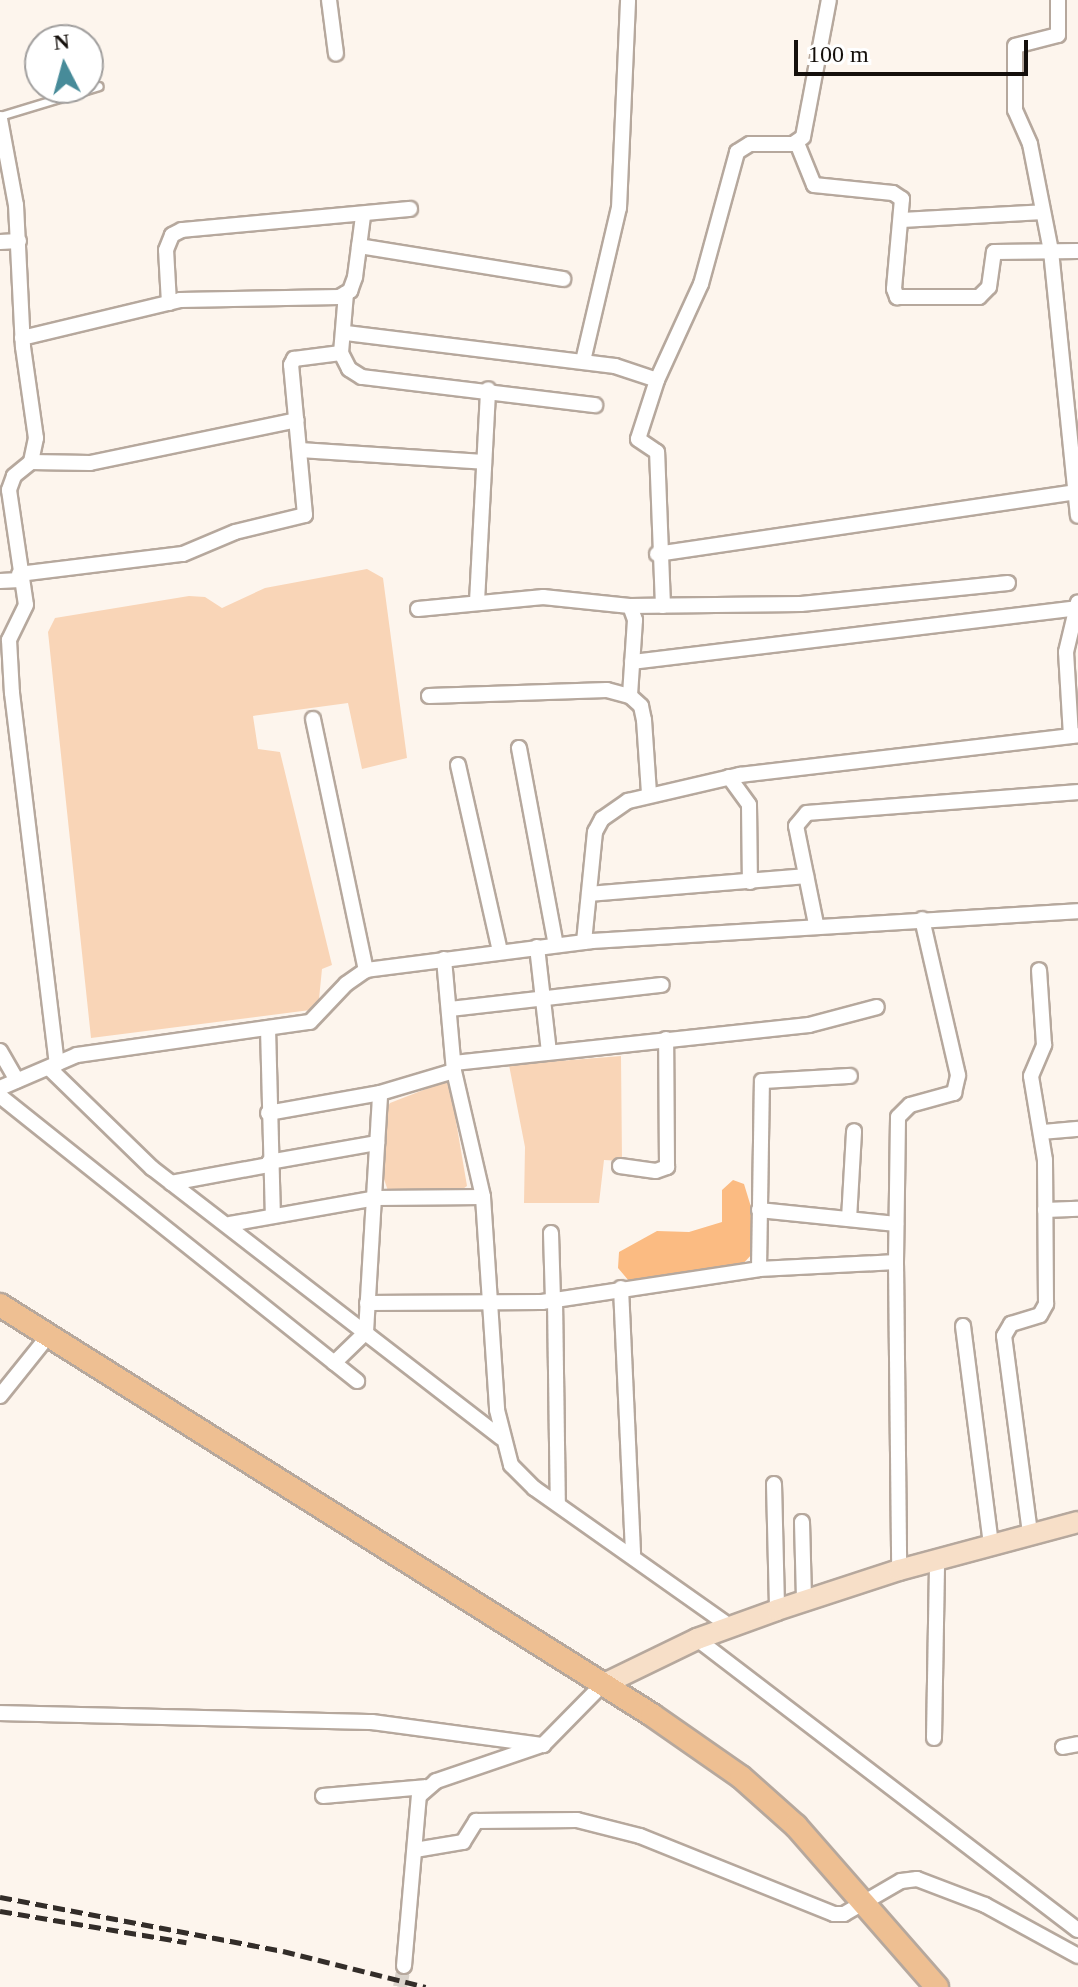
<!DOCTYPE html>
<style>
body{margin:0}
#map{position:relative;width:1078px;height:1987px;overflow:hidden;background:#fdf5ed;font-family:"Times New Roman",serif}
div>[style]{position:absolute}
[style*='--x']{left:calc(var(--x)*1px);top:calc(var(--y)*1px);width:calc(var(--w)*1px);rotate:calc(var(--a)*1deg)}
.green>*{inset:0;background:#f9d5b7}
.water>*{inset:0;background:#fbbb82}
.street-tunnel>*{height:14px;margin-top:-7px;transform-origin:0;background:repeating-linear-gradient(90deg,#dad3cb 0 14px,transparent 0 21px)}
.roads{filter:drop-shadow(2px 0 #b6a89d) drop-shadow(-2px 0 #b6a89d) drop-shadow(0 2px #b6a89d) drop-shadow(0 -2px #b6a89d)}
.lane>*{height:7px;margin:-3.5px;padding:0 3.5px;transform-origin:3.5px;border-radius:3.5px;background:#fff}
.street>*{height:14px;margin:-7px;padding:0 7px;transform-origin:7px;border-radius:7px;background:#fff}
.secondary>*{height:20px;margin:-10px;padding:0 10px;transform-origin:10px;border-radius:10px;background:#f7dfc8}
.primary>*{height:22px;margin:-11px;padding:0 11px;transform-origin:11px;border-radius:11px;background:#eebf92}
.rail>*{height:5px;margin-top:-2.5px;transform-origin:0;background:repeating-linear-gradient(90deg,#332d29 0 12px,transparent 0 18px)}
span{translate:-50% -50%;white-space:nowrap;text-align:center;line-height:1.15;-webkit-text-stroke:7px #fff;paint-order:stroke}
.north{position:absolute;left:24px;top:24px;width:80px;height:80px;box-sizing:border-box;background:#fff;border:2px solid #a19f9e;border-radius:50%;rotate:354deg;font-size:22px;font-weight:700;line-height:32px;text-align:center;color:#15100c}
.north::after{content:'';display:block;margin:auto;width:28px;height:36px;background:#478b99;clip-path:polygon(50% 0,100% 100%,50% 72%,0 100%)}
.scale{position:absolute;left:794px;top:40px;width:234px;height:36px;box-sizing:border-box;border:4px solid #15100c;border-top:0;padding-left:10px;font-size:24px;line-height:28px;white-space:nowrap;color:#15100c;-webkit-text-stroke:6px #fff;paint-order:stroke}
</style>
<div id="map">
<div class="green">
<i style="clip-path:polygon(367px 569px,383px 578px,407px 758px,362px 769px,348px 703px,253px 716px,258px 749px,280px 752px,332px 965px,322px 969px,318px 1009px,91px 1038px,48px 632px,55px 618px,189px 596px,205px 597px,222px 608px,265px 588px)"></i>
<i style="clip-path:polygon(621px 1056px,622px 1161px,604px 1160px,599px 1203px,524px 1203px,525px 1147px,509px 1065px)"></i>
<i style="clip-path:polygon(449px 1080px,467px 1186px,460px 1191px,388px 1191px,383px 1176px,383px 1115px,390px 1103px)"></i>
</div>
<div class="water">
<i style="clip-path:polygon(733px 1180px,744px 1184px,755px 1220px,753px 1253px,740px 1267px,646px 1281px,629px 1281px,618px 1268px,619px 1252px,657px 1231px,689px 1232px,722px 1222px,722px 1190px)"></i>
</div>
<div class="street-tunnel">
<i style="--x:400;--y:1987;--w:21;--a:-79"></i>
</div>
<div class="roads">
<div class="lane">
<i style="--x:0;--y:116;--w:103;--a:-16.9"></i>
</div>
<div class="street">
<i style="--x:329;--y:0;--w:54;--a:82.6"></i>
<i style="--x:1058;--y:0;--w:35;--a:90"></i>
<i style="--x:1058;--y:35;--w:44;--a:165.7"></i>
<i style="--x:1015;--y:46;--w:64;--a:90"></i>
<i style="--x:1015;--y:110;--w:37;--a:66"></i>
<i style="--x:1030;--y:144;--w:109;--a:78.9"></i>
<i style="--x:1051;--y:251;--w:266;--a:84.2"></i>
<i style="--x:0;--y:119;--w:87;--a:79.5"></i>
<i style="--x:16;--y:205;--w:142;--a:87.2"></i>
<i style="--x:23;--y:347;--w:92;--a:81.9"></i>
<i style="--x:36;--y:438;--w:25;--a:102"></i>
<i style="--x:31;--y:462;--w:22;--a:141"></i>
<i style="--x:14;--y:476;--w:15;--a:110"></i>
<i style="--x:9;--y:490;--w:116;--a:81.6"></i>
<i style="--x:26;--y:605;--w:39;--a:116"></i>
<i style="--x:9;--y:640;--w:53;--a:86.8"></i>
<i style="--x:12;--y:693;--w:374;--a:83.1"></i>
<i style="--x:797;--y:143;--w:45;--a:68"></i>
<i style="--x:814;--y:185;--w:79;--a:5.8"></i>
<i style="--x:893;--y:193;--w:11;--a:34"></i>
<i style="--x:902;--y:199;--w:90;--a:95.1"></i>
<i style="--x:894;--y:289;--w:9;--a:69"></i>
<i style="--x:897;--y:297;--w:82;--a:0"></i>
<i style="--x:979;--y:297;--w:14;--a:-45"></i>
<i style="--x:989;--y:287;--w:35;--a:-82"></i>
<i style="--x:994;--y:252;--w:84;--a:-0.7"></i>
<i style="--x:902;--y:220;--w:141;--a:-3.2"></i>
<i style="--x:0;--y:242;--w:19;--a:-3"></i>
<i style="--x:359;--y:246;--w:207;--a:9.2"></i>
<i style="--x:169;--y:303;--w:53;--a:-93.2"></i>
<i style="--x:166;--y:250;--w:16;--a:-68"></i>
<i style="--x:172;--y:235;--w:11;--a:-27"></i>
<i style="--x:182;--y:230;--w:229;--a:-5.3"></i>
<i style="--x:346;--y:333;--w:271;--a:7"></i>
<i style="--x:615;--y:366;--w:44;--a:18.4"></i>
<i style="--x:22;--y:338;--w:163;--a:-13.5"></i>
<i style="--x:180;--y:300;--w:159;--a:-1.1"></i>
<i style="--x:339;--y:297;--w:13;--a:-29"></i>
<i style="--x:350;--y:291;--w:15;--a:-70"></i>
<i style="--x:355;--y:277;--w:62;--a:-82.5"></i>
<i style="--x:341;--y:353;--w:18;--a:63"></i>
<i style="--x:349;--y:369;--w:15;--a:32"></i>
<i style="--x:362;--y:377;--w:235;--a:6.9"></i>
<i style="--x:583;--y:361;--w:157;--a:-76.8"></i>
<i style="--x:619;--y:208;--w:208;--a:-87.5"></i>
<i style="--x:300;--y:450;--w:184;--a:3.7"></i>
<i style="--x:31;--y:462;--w:59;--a:1"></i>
<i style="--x:90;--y:463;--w:211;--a:-11.7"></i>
<i style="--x:657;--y:554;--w:424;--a:-8.4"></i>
<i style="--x:19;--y:574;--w:165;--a:-7"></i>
<i style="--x:183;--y:554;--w:56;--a:-22.9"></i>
<i style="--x:235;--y:532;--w:72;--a:-13.7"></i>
<i style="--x:305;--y:515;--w:151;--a:-95.3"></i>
<i style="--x:291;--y:365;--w:7;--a:-63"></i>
<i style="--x:294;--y:359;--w:47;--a:-7.3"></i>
<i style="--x:341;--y:353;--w:60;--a:-85.2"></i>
<i style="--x:0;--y:581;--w:20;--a:-3"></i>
<i style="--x:477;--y:602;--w:213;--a:-87"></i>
<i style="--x:630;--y:606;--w:171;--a:-0.7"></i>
<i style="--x:801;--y:604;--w:208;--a:-5.8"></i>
<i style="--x:663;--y:606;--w:154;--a:-92.2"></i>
<i style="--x:657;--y:452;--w:23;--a:-146"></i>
<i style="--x:638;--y:439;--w:62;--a:-72.1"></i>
<i style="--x:657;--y:380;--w:106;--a:-65.4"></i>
<i style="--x:701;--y:284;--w:137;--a:-74.7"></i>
<i style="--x:737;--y:152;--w:15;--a:-32"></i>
<i style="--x:750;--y:144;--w:43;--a:0"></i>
<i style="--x:793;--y:144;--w:12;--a:-35"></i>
<i style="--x:803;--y:137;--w:139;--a:-79.3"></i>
<i style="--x:418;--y:609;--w:126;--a:-5.5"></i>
<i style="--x:543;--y:597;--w:87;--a:5.9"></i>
<i style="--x:630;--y:606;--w:15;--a:70"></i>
<i style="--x:635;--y:620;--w:76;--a:93.8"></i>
<i style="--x:632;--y:662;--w:447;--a:-6.9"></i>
<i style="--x:429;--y:696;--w:178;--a:-1.9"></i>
<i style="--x:607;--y:690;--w:24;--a:15"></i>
<i style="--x:630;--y:696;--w:15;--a:42"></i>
<i style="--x:641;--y:706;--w:14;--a:78"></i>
<i style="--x:644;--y:720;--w:74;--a:86.1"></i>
<i style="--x:313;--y:719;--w:257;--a:78.1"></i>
<i style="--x:1071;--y:736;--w:84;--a:-93.4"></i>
<i style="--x:1066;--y:652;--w:51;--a:-76.5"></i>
<i style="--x:519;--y:748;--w:200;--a:79.4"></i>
<i style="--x:458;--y:765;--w:191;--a:77.3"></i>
<i style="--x:729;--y:777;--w:34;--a:54"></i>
<i style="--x:749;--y:805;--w:77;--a:89.3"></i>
<i style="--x:589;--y:894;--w:218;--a:-4.7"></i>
<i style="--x:816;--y:924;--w:100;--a:-101.5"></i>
<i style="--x:796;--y:826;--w:17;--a:-50"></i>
<i style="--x:807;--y:813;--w:272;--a:-4.4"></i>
<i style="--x:584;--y:942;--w:111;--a:-84.3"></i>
<i style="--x:595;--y:832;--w:15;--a:-62"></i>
<i style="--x:602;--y:819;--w:32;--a:-35"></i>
<i style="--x:628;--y:801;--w:115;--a:-13.1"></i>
<i style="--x:740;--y:775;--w:340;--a:-6.7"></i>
<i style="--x:537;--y:947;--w:106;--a:83.5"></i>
<i style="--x:444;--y:959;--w:112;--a:84.9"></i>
<i style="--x:454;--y:1071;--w:129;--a:77"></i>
<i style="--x:483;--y:1197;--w:213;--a:86.2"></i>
<i style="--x:497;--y:1410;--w:57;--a:75.7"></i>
<i style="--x:511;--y:1465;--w:33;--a:45"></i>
<i style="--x:534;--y:1488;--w:241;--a:35.2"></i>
<i style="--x:450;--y:1009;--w:213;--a:-6.5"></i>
<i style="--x:268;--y:1028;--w:188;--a:88.5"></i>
<i style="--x:0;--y:1051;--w:34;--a:60"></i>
<i style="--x:454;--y:1063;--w:357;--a:-6.1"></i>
<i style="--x:809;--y:1025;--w:70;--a:-14.8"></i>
<i style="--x:49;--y:1068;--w:144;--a:44.2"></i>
<i style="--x:152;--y:1168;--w:441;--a:37.7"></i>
<i style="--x:0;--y:1088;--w:84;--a:-23.2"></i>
<i style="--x:77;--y:1055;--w:235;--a:-8.1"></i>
<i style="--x:310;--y:1022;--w:52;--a:-46.5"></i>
<i style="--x:346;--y:984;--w:24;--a:-35"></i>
<i style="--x:366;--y:970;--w:227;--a:-7.3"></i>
<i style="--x:591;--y:941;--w:488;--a:-3.5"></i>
<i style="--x:0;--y:1096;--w:457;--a:38.6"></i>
<i style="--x:268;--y:1113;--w:114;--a:-10.1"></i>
<i style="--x:380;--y:1093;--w:77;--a:-16.6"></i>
<i style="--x:1042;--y:1132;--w:36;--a:-5"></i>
<i style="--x:269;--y:1162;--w:110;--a:-10"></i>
<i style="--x:620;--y:1166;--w:36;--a:8"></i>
<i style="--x:656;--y:1171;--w:12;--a:-20"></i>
<i style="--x:667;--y:1167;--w:128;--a:-90.4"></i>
<i style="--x:171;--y:1183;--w:100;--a:-10.4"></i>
<i style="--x:759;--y:1210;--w:138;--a:5.8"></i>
<i style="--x:1045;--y:1210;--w:33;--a:-2"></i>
<i style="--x:849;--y:1219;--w:88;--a:-86.7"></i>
<i style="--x:230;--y:1224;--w:148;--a:-10.1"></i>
<i style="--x:376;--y:1198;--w:107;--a:-0.5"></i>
<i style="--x:551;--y:1233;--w:68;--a:88.3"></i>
<i style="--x:896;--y:1262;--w:145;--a:-89.2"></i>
<i style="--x:898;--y:1117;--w:17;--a:-45"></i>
<i style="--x:910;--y:1105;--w:46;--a:-15.3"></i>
<i style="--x:954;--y:1093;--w:18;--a:-77"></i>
<i style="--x:958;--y:1075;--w:160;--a:-103"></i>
<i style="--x:759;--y:1269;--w:188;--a:-89.1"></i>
<i style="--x:762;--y:1081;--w:88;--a:-3.3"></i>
<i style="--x:621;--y:1288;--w:266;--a:87.4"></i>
<i style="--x:555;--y:1300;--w:203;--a:89.2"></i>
<i style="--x:367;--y:1303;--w:175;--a:-0.3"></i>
<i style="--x:542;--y:1302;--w:219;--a:-8.6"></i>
<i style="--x:759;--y:1269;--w:137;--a:-2.9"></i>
<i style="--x:896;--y:1262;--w:308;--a:89.4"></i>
<i style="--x:963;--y:1326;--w:220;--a:82.7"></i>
<i style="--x:334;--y:1363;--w:45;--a:-44.1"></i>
<i style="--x:366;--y:1332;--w:239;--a:-86.6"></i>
<i style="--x:0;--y:1396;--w:78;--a:-51.2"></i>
<i style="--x:774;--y:1484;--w:126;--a:88.6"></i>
<i style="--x:802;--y:1522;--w:78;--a:88.5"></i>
<i style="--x:1030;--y:1533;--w:199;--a:-97.5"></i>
<i style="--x:1004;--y:1336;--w:14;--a:-60"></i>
<i style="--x:1011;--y:1324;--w:30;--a:-17"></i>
<i style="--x:1040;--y:1315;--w:13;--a:-61"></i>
<i style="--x:1046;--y:1304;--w:144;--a:-90.4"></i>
<i style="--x:1045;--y:1160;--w:85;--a:-99.5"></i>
<i style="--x:1031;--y:1076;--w:34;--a:-67"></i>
<i style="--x:1044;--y:1045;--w:75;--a:-93.8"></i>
<i style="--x:697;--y:1639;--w:479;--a:37.4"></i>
<i style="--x:0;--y:1713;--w:372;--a:1.4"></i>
<i style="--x:372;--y:1722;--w:173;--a:7.7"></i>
<i style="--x:543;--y:1745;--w:84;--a:-45.5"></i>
<i style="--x:934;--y:1738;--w:178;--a:-89"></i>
<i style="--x:1063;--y:1747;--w:15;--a:-11"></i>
<i style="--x:323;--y:1796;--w:102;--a:-5"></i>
<i style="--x:415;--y:1850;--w:49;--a:-9.5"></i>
<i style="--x:463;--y:1842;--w:25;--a:-58"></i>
<i style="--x:476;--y:1821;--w:101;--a:-0.6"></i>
<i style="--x:577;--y:1820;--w:65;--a:14.3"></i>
<i style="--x:640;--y:1836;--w:209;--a:21.9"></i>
<i style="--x:834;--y:1914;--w:10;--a:0"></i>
<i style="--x:844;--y:1914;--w:66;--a:-30.1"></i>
<i style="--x:901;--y:1881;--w:16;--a:-7"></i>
<i style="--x:917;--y:1879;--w:73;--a:20.9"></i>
<i style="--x:985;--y:1905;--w:106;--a:28.7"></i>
<i style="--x:404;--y:1966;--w:171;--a:-85"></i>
<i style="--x:419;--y:1796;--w:23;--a:-41"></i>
<i style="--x:436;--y:1781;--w:109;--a:-18.8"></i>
</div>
<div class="secondary">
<i style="--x:602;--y:1685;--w:106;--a:-25.8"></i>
<i style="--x:697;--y:1639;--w:85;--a:-19.9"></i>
<i style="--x:777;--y:1610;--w:128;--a:-18.2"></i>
<i style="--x:899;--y:1570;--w:185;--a:-15"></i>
</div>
<div class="primary">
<i style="--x:0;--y:1305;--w:770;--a:32.16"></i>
<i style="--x:652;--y:1715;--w:108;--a:34.9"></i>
<i style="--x:741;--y:1777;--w:74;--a:41.7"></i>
<i style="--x:796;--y:1826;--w:214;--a:48.8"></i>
</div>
</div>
<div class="rail">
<i style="--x:0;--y:1897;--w:288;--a:10.8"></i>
<i style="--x:283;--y:1951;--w:147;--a:14.1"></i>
<i style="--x:0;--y:1911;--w:189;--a:9.5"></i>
</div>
<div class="north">N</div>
<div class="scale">100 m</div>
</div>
